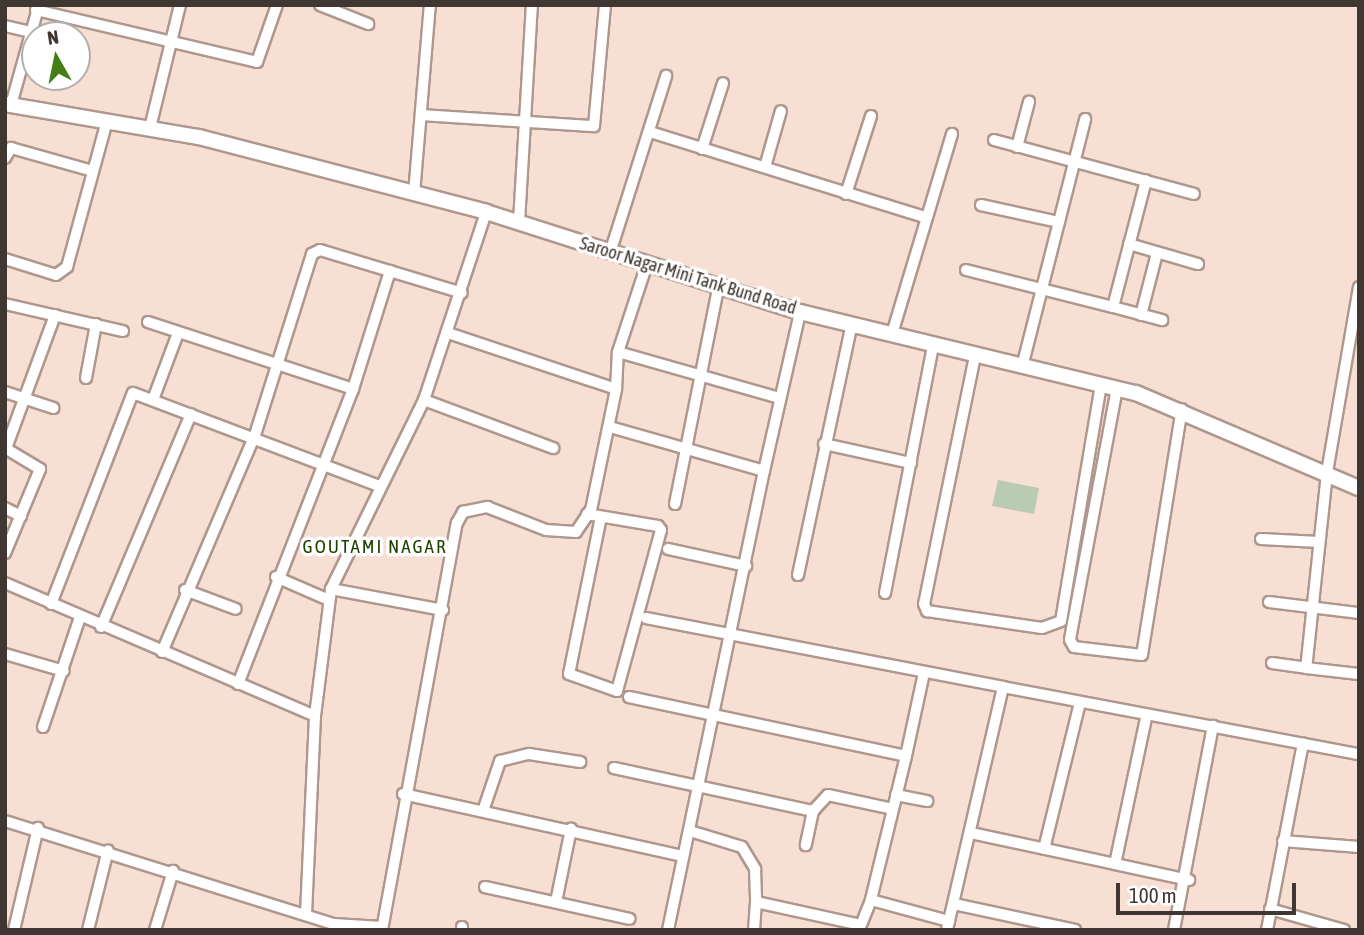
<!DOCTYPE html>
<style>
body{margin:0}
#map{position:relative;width:1364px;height:935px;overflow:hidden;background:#f8dfd4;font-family:"Asap Condensed",sans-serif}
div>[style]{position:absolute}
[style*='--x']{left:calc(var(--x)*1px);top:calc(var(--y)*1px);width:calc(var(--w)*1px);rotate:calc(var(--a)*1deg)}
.green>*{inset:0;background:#bacbb4}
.roads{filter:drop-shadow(2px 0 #af978d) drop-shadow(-2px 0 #af978d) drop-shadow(0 2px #af978d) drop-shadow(0 -2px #af978d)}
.street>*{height:10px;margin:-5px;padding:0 5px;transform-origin:5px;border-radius:5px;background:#fff}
.secondary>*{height:14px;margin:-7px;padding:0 7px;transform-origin:7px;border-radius:7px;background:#fff}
span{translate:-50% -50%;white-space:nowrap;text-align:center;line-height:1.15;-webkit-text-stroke:7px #fff;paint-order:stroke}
.street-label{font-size:18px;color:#403632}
.neighbourhood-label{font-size:19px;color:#1d4100;letter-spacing:2px}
.frame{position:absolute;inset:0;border:7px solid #403632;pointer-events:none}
.north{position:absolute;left:21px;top:21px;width:70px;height:70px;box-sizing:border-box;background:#fff;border:2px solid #b3afad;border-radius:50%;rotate:351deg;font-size:19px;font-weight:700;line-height:28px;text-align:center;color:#403632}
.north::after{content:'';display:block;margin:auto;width:24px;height:32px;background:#457e17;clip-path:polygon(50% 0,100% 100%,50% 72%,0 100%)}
.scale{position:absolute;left:1116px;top:883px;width:180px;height:32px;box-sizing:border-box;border:4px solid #403632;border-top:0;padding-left:9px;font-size:21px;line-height:24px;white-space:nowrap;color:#403632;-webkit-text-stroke:5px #fff;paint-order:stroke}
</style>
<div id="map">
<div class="green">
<i style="clip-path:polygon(998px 480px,1039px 488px,1034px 514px,992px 506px)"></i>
</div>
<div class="roads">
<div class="street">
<i style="--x:320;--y:5;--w:52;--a:21.6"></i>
<i style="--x:36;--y:10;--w:227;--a:13.2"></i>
<i style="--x:257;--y:62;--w:60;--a:-70.7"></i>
<i style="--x:5;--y:26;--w:26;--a:13"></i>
<i style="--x:11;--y:105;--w:104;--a:-74.4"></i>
<i style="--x:422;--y:115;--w:172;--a:3.7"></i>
<i style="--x:594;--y:126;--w:121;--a:-84.8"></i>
<i style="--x:150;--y:128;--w:127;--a:-76.3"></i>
<i style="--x:650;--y:132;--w:287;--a:17.2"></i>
<i style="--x:994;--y:140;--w:207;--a:15.1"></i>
<i style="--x:1017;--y:147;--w:47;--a:-75.1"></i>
<i style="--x:702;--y:149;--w:69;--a:-72.3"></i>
<i style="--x:5;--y:158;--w:12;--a:-59"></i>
<i style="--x:11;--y:148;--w:85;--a:15.7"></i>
<i style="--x:765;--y:167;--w:58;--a:-74.1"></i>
<i style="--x:414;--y:194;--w:190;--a:-85.2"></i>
<i style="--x:846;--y:194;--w:82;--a:-72.2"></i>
<i style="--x:981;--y:205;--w:80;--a:12.3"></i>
<i style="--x:519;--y:222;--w:217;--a:-86.6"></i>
<i style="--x:1129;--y:244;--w:72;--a:16.2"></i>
<i style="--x:610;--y:253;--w:186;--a:-72.4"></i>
<i style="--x:5;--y:259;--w:53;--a:17.4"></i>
<i style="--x:56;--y:275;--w:14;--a:-36"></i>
<i style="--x:67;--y:267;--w:151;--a:-74.7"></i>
<i style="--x:966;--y:270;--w:152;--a:14.1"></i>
<i style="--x:1113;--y:307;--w:131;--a:-75.4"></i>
<i style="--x:1359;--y:287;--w:189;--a:99.8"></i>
<i style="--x:1327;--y:473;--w:196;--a:96.1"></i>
<i style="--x:1306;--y:668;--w:53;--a:6.5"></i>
<i style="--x:5;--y:304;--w:121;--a:12.9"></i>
<i style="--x:1113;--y:307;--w:51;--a:14.9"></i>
<i style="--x:1141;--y:315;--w:64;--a:-75.5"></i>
<i style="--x:148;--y:322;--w:216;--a:18.1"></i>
<i style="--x:448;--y:333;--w:177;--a:18.4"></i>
<i style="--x:616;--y:389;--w:37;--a:-87"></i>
<i style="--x:618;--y:352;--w:93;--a:-71.8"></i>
<i style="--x:892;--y:334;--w:209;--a:-73.3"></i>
<i style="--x:618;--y:352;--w:168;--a:15.9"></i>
<i style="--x:975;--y:356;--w:253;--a:101.6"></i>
<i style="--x:924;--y:604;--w:8;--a:67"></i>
<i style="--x:927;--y:611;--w:116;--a:8.4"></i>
<i style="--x:1042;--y:628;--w:20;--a:-20"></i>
<i style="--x:1061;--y:621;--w:239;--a:-80.4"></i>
<i style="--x:1022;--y:367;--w:256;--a:-75.7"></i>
<i style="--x:86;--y:378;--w:55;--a:-79.5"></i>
<i style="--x:1117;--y:388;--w:256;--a:100.6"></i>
<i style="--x:1070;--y:640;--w:8;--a:60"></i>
<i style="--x:1074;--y:647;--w:68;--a:6.7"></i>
<i style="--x:1142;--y:655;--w:249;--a:-80.8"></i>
<i style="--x:5;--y:392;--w:51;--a:18.4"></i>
<i style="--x:154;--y:397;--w:68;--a:-69.4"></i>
<i style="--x:424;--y:400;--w:138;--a:20.4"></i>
<i style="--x:610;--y:427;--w:160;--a:15.9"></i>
<i style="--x:764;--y:471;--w:163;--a:-77.2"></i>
<i style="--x:824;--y:444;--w:89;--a:12.3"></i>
<i style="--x:5;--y:448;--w:41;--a:31"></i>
<i style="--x:40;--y:469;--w:91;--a:112.6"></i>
<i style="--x:5;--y:451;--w:145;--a:-69.8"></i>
<i style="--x:675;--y:504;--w:220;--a:-78.7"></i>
<i style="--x:5;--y:508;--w:18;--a:27"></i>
<i style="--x:587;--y:514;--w:72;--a:9.6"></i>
<i style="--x:658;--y:526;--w:5;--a:53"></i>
<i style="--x:661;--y:530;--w:167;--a:105.3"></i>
<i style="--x:617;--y:691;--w:51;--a:-160.5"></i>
<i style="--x:569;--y:674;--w:160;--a:-78.5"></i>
<i style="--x:1261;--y:539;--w:58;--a:3"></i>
<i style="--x:668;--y:549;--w:80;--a:12.3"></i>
<i style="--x:798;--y:575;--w:257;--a:-77.9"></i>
<i style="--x:276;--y:577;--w:58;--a:23.5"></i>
<i style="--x:5;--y:583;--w:337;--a:23.2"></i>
<i style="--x:331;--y:589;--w:114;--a:10.6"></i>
<i style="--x:185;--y:590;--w:54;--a:20.4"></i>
<i style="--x:885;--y:593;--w:253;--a:-79"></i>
<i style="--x:1269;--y:602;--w:91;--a:7"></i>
<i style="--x:51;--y:604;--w:226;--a:-68.8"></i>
<i style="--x:133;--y:393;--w:261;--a:20.7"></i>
<i style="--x:646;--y:618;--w:364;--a:10.9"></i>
<i style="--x:1003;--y:687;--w:249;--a:103"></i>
<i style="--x:101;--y:627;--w:231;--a:-67.1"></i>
<i style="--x:162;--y:652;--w:236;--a:-66.8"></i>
<i style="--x:255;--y:435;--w:190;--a:-72.5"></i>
<i style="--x:312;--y:254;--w:9;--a:-27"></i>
<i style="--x:320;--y:250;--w:148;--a:16.8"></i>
<i style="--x:5;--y:654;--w:61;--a:16.1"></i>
<i style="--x:1272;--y:663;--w:34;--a:8"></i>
<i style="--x:238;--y:684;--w:317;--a:-68.7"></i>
<i style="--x:353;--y:389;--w:124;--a:-72.6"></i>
<i style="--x:1003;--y:687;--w:362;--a:10.7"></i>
<i style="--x:629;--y:697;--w:283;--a:12"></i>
<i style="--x:906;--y:756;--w:85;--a:-77.8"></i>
<i style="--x:43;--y:727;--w:116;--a:-71.4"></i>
<i style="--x:906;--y:756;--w:148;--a:103.7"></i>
<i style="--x:871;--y:900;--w:81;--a:15.1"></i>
<i style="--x:614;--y:768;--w:204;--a:12.2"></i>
<i style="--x:813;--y:811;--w:35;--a:102"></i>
<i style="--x:403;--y:794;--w:287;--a:12.5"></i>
<i style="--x:896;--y:795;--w:32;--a:11"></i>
<i style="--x:483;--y:811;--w:53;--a:-71.2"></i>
<i style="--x:500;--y:761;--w:30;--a:-14"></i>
<i style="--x:529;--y:754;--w:52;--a:8.9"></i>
<i style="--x:813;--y:811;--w:22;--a:-47"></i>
<i style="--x:828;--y:795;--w:66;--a:12.2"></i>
<i style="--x:5;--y:821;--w:345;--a:17.4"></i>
<i style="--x:334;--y:924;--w:48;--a:3.6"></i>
<i style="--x:690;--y:831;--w:54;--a:17.1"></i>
<i style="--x:742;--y:847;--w:26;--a:59"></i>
<i style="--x:755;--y:869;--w:33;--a:88"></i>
<i style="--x:971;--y:833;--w:147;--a:12.1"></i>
<i style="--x:1115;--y:864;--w:153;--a:-78"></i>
<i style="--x:1283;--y:841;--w:76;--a:4.5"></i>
<i style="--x:1044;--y:849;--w:151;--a:-76.2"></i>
<i style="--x:1115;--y:864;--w:76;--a:12.2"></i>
<i style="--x:485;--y:887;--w:148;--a:12.4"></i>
<i style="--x:556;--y:902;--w:75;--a:-78.4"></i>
<i style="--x:954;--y:904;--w:124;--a:12.1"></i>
<i style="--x:1270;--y:909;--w:77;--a:15.8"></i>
<i style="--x:306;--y:914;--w:198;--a:-87.4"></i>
<i style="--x:315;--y:716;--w:128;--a:-82.8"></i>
<i style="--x:331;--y:589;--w:211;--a:-63.8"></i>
<i style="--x:424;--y:400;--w:198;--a:-71.7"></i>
<i style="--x:462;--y:927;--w:3;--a:90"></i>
<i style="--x:14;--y:930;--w:105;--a:-76.8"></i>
<i style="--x:88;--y:930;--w:82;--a:-76"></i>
<i style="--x:155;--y:930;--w:62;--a:-73"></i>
<i style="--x:382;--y:930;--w:414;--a:-79.6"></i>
<i style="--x:457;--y:523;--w:13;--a:-61"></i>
<i style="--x:463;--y:512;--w:25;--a:-12"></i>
<i style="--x:487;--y:507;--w:63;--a:21.3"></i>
<i style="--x:546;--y:530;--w:30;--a:4"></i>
<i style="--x:576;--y:532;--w:27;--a:-56"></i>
<i style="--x:591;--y:510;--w:124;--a:-78.3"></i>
<i style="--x:668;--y:930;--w:469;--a:-78.2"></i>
<i style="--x:754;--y:930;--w:28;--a:-86"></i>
<i style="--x:756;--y:902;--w:107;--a:12.4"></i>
<i style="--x:861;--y:925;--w:27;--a:-68"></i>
<i style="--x:1174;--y:930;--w:208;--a:-79.2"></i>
<i style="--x:1267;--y:930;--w:190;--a:-79.1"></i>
</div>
<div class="secondary">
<i style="--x:5;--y:104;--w:197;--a:9.7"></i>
<i style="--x:199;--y:137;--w:297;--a:14.6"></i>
<i style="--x:486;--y:212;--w:330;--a:17.7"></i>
<i style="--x:800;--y:312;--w:346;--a:13.6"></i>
<i style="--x:1136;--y:393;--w:242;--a:23.1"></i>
</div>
</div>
<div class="street-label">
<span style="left:688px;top:276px;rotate:17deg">Saroor Nagar Mini Tank Bund Road</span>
</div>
<div class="neighbourhood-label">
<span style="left:375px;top:547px">GOUTAMI NAGAR</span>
</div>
<div class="frame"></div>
<div class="north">N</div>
<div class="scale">100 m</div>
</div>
